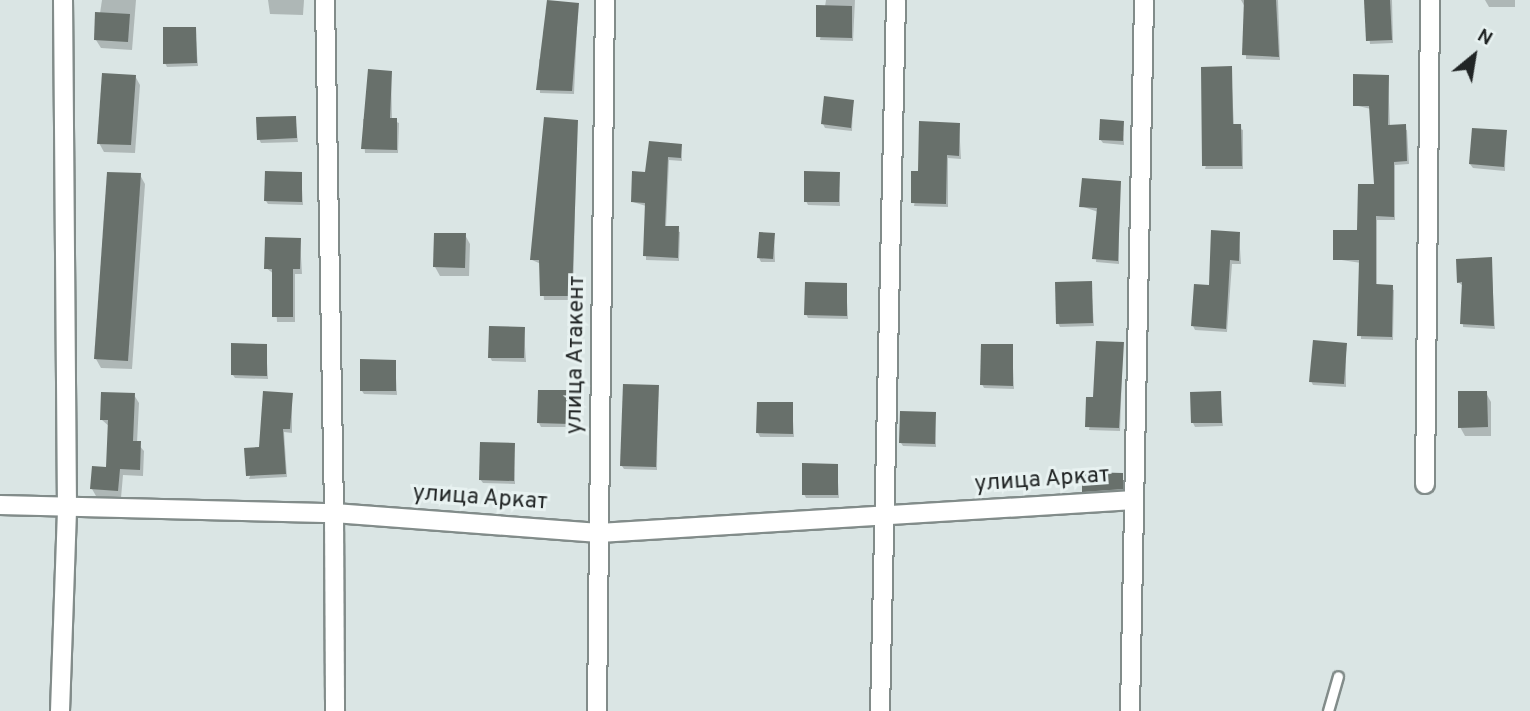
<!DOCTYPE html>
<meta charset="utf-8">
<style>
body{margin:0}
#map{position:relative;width:1530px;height:711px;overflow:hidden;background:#dae5e4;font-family:Overpass,sans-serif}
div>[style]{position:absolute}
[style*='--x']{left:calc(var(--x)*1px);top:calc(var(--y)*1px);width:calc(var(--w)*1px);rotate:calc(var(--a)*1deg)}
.shadow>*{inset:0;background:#0003}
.building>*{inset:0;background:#68706b}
.roads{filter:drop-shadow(2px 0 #828c8a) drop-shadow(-2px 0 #828c8a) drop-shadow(0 2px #828c8a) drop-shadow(0 -2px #828c8a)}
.service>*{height:9px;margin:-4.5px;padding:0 4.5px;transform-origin:4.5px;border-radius:4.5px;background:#fff}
.minor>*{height:18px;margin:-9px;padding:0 9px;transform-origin:9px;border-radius:9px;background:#fff}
span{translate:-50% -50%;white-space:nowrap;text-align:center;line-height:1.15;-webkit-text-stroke:6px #e8f2f1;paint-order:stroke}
.street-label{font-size:23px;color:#212525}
.north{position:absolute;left:1439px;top:21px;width:70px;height:70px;-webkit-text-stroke:5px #e8f2f1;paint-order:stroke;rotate:30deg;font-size:19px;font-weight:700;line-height:28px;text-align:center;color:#212525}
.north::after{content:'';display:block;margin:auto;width:24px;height:32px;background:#212525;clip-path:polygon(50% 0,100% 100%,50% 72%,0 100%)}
</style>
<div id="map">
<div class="shadow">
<i style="clip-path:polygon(102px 0,136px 0,132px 50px,101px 48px,96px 40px)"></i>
<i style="clip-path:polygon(268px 0,304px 0,303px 15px,270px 14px)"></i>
<i style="clip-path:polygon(826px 0,855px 0,853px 41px,820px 40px)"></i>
<i style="clip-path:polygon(1241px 0,1278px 0,1280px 60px,1246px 59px,1246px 9px)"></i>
<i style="clip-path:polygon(1366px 0,1392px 0,1393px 43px,1370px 44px)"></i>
<i style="clip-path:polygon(1485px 0,1515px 0,1515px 7px,1489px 7px)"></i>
<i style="clip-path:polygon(578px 5px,574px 94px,540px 93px,539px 60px)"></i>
<i style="clip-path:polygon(195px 28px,198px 66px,167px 67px,165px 63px)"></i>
<i style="clip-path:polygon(1231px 68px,1234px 126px,1243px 130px,1243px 169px,1205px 169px)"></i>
<i style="clip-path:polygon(391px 72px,392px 120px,399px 123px,398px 153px,365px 153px,363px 119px,368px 119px)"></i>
<i style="clip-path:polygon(135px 76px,140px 85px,135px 153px,104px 152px,99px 143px)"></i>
<i style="clip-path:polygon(1388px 76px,1390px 127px,1407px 130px,1409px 164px,1395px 165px,1395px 220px,1377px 220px,1377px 286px,1394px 290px,1393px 340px,1361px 339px,1361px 263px,1335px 259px,1359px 232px,1376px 186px,1371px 109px,1354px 105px)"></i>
<i style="clip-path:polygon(853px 101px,852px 131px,825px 128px,823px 124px)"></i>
<i style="clip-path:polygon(295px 117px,298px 142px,261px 143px,259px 139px)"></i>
<i style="clip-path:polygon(577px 122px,573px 300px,544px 300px,541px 264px,532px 260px)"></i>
<i style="clip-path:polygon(1123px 123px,1124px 145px,1103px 143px,1100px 139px)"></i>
<i style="clip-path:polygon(959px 124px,961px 159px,948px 158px,948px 207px,914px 206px,919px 173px)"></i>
<i style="clip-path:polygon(1506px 132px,1505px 171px,1473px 168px,1470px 164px)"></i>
<i style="clip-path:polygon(681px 146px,682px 161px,669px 160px,666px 228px,680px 232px,679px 261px,646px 260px,646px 206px,633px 202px,647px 173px)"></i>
<i style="clip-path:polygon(301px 174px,303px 205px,268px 204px,266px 201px)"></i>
<i style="clip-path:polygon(839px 174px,840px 206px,808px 205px,806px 201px)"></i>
<i style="clip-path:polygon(140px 175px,145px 184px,132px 369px,101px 368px,96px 359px)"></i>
<i style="clip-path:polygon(1119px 183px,1119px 264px,1096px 262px,1098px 212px,1081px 206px)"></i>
<i style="clip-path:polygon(1239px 233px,1241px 264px,1232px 264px,1227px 332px,1195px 330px,1193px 326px)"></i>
<i style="clip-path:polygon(465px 235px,470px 244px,469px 276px,440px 276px,435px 267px)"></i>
<i style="clip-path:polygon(774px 235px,775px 262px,761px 262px,759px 258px)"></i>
<i style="clip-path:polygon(300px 239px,302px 274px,295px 274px,295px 322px,277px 322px,274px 274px,266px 268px)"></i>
<i style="clip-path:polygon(1491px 259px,1495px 329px,1463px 327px,1463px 286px,1458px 282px)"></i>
<i style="clip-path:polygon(1091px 283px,1094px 326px,1060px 327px,1058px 323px)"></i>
<i style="clip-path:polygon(846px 284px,848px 319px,808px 318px,806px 314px)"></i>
<i style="clip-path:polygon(524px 329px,526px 362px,492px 361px,490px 357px)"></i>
<i style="clip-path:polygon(1123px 344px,1120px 431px,1089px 430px,1095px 399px)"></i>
<i style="clip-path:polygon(1346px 344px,1346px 387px,1313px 385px,1311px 381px)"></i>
<i style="clip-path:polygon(266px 346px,268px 379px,235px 378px,233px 375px)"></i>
<i style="clip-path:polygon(1012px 346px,1014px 389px,984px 388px,982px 384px)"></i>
<i style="clip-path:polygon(395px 361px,397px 395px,364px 394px,362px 391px)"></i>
<i style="clip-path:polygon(658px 386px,657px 470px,624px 469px,622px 466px)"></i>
<i style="clip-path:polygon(569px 392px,571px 427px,541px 427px,539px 423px)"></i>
<i style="clip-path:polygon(1220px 393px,1223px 426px,1195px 427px,1193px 423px)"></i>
<i style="clip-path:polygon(1486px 393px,1491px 402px,1491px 436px,1465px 436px,1460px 427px)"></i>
<i style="clip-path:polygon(134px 395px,139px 403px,137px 443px,144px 451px,143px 476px,123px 475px,121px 498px,96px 496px,92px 489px,108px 469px,110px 427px,102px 420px)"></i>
<i style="clip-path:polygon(292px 395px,292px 433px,284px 432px,287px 477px,249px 479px,260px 449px)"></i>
<i style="clip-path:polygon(792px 404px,794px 437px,760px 437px,758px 433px)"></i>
<i style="clip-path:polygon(935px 414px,936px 447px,903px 446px,901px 443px)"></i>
<i style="clip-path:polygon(514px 445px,515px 484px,483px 483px,480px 479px)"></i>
<i style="clip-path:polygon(837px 465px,839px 498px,806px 498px,804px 494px)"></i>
<i style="clip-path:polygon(1122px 474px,1124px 493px,1086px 495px,1083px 491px)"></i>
</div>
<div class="building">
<i style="clip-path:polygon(547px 0,579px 3px,572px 91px,536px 90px)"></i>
<i style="clip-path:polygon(1244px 0,1276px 0,1279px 57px,1242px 55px)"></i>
<i style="clip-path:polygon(1364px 0,1390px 0,1392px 40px,1366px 41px)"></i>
<i style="clip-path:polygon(816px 5px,852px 6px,852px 38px,816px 37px)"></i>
<i style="clip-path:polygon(95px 12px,130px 14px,128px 42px,94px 40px)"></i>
<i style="clip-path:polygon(163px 27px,196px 27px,197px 63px,163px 64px)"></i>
<i style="clip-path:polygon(1232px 66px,1233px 124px,1241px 124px,1242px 166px,1202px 166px,1201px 67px)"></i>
<i style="clip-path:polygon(368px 69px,392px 71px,390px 118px,397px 118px,397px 150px,361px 149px)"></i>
<i style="clip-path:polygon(102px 73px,136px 75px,131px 145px,97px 144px)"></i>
<i style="clip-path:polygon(1353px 74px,1389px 75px,1388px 125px,1406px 124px,1407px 161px,1394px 162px,1394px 217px,1376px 216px,1376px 284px,1393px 285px,1392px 337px,1357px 336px,1359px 260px,1333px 260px,1333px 230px,1357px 230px,1358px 184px,1374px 184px,1369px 106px,1353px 106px)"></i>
<i style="clip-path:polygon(824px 96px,854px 100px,851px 128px,821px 124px)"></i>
<i style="clip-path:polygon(296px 116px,297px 138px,257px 140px,256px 117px)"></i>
<i style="clip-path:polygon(544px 117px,578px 120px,572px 296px,540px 296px,539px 260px,530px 260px)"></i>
<i style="clip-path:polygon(1100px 119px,1124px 121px,1123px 141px,1099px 140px)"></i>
<i style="clip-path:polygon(919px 121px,960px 123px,959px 156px,947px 155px,946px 204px,911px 203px,911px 171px,918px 171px)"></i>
<i style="clip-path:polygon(1472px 128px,1507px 130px,1504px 167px,1469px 164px)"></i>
<i style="clip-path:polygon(649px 141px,682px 144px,681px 158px,668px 157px,665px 226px,679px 226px,678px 258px,643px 256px,645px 203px,631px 202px,632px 171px,645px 172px)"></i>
<i style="clip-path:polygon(265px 171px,302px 172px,302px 202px,264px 201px)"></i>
<i style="clip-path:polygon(804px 171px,840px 172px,839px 202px,804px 202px)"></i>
<i style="clip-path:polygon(107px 172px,141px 173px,128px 361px,94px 359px)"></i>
<i style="clip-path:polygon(1082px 178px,1121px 181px,1118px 261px,1092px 259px,1097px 208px,1079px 207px)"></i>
<i style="clip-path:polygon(1211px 230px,1240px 232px,1239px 261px,1230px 260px,1226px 329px,1191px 326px,1194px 284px,1209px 285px)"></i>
<i style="clip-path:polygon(759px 232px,775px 233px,773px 259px,757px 258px)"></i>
<i style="clip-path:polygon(434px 233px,466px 233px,465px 268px,433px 267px)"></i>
<i style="clip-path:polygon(265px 237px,301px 238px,300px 269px,293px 269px,293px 317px,272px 317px,272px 269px,264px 269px)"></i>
<i style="clip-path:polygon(1492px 257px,1494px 326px,1460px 324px,1462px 282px,1457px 283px,1456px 259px)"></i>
<i style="clip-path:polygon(1092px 281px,1093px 323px,1056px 324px,1055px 282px)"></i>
<i style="clip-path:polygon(805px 282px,847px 283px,847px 316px,804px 315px)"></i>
<i style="clip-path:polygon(489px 326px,525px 327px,524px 358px,488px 358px)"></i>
<i style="clip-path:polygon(1313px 340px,1347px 343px,1344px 384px,1309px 382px)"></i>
<i style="clip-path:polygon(1096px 341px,1124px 342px,1119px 428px,1085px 427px,1086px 397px,1093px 397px)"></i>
<i style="clip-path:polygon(231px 343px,267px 344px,267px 376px,231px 375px)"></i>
<i style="clip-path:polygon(981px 344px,1013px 344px,1013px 386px,980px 385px)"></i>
<i style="clip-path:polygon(360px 359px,396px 360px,396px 391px,360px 391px)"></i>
<i style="clip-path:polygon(623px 384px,659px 385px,656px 467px,620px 466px)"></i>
<i style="clip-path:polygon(538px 390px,570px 390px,570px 424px,537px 423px)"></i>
<i style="clip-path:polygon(263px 391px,293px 393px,290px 429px,283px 429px,286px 474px,246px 476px,244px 448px,259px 447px)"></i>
<i style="clip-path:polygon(1221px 391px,1222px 423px,1191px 423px,1190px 392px)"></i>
<i style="clip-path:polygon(1458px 391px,1487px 391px,1488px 427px,1458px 428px)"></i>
<i style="clip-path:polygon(101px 392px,135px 393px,133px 441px,141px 441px,140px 470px,120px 469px,118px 491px,90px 489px,92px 466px,106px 467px,108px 420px,100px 420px)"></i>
<i style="clip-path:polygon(757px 402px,793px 402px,793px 434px,756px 433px)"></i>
<i style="clip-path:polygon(900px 411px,936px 412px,935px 444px,899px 443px)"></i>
<i style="clip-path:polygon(480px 442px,515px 443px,514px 481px,479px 480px)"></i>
<i style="clip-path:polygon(802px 463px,838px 464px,838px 495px,802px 495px)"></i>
<i style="clip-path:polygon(1082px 472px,1123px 473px,1123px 489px,1082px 492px)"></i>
</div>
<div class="roads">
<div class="service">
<i style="--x:1328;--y:711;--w:36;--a:-74"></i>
</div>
<div class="minor">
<i style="--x:325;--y:0;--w:513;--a:88.99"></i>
<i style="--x:334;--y:513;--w:266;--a:4.3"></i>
<i style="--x:599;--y:533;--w:536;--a:-3.53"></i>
<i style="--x:1425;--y:484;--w:484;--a:-89.4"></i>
<i style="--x:0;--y:505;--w:334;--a:1.4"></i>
<i style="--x:334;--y:513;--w:198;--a:89.7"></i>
<i style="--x:60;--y:711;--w:203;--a:-88"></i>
<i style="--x:67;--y:508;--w:508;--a:-90.45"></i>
<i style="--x:597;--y:711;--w:711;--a:-89.36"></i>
<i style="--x:880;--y:711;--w:711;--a:-88.71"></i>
<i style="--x:1130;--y:711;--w:711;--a:-88.87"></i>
</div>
</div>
<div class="street-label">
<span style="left:577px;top:355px;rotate:-89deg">улица Атакент</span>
<span style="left:1042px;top:481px;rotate:-4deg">улица Аркат</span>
<span style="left:480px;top:499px;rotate:4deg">улица Аркат</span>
</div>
<div class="north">N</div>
</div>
